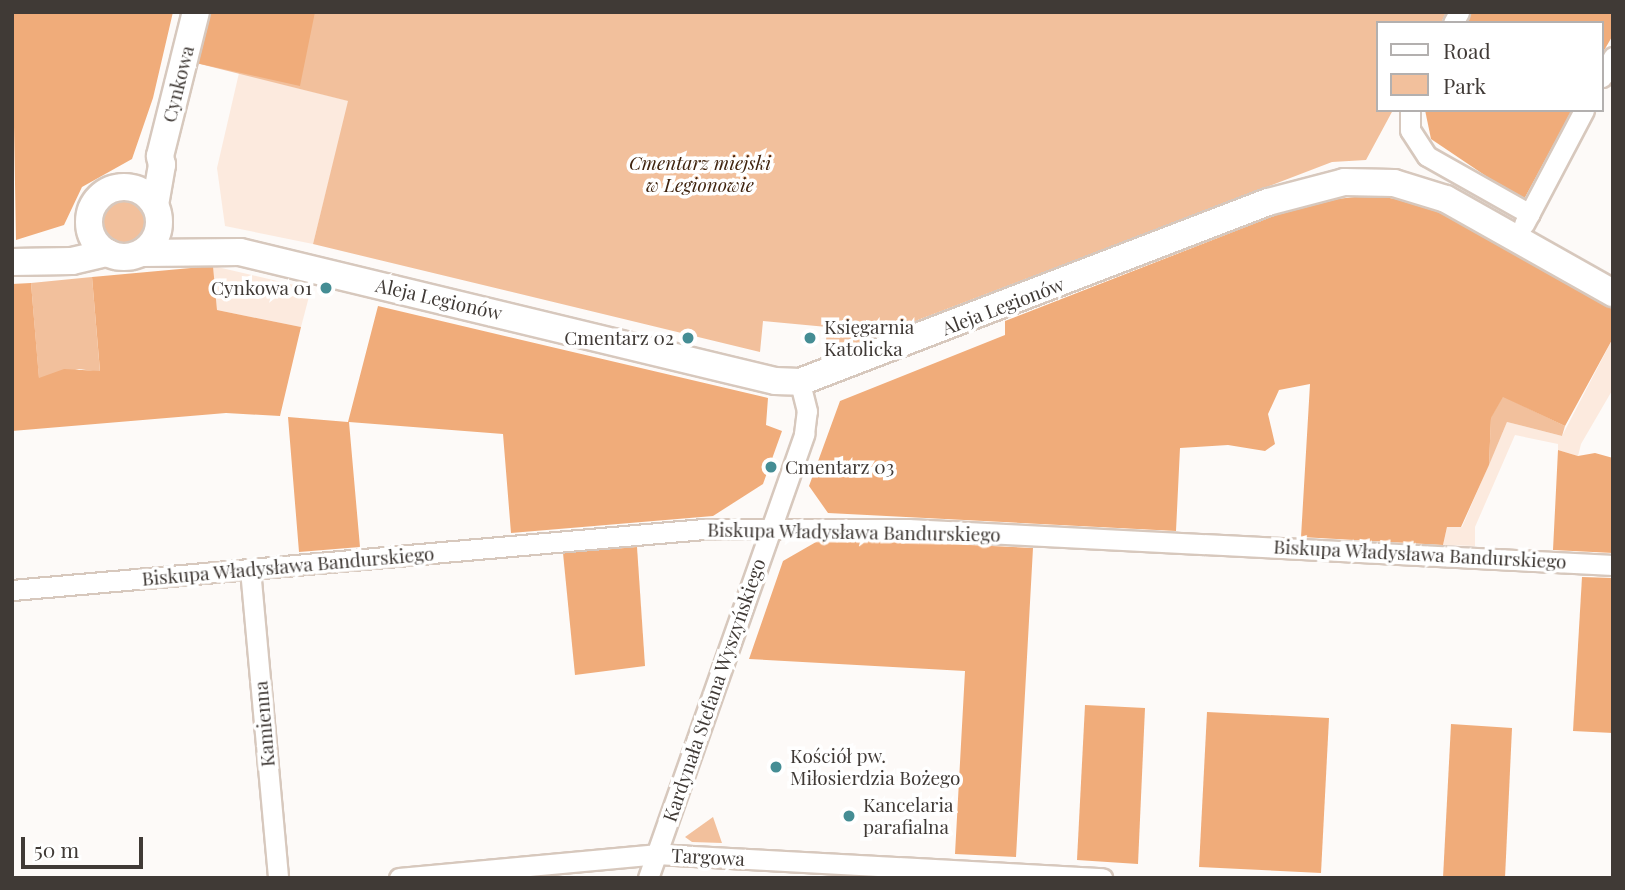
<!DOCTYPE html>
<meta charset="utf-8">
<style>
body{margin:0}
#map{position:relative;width:1625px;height:890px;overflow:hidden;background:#fdfaf8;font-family:"Playfair Display",serif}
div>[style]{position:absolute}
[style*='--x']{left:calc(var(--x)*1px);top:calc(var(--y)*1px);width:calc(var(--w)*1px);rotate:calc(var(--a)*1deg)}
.built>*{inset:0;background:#fceade}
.green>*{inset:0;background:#f2c09c}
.round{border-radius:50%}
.forest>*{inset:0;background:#f0ac7a}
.roads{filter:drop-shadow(2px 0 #d7c8bd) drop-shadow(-2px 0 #d7c8bd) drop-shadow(0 2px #d7c8bd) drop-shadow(0 -2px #d7c8bd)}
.street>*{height:19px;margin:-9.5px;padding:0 9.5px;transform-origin:9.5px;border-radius:9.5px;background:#fff}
.secondary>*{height:26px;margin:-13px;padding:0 13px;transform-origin:13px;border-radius:13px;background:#fff}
.secondary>.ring{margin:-13px;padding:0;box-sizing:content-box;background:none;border:26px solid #fff;border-radius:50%}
.dots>*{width:19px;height:19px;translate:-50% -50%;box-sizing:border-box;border:4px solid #fff;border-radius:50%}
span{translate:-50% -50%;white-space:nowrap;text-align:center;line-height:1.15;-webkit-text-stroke:7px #fff;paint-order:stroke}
.street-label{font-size:19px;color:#403a36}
.park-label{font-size:19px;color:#40240f;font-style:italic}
.poi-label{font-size:19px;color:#403a36}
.right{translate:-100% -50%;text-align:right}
.left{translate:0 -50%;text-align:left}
.frame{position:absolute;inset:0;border:14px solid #403a36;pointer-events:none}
.legend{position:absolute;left:1376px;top:21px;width:228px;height:91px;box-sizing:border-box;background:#fff;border:2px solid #b3b0af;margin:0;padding:9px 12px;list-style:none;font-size:21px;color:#403a36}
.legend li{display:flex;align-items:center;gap:14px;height:35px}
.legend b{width:35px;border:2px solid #b3b0af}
.scale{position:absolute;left:21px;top:837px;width:122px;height:32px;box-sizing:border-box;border:4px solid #403a36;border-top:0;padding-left:9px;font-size:21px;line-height:24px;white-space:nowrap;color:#403a36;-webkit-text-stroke:5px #fff;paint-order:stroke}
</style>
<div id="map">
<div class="built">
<i style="clip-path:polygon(239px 73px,349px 101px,313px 244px,225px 226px,217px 168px)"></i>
<i style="clip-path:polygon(213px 266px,311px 289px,301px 327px,217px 310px)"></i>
<i style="clip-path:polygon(1613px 338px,1613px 389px,1581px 444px,1578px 456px,1558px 450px,1558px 444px,1515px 435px,1475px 527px,1475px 546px,1443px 545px,1447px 527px,1462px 527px,1507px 422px,1562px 436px)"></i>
</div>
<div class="green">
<i style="clip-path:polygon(209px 12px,1446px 12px,1441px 23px,1378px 23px,1378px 110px,1393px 110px,1366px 160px,1332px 162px,855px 344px,826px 341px,827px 327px,763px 321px,760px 352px,313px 244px,348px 101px,196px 63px)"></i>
<i class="round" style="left:99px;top:199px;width:50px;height:50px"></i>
<i style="clip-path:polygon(92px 277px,100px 372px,79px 369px,39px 379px,31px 283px)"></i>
<i style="clip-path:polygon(1503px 396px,1565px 426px,1562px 436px,1507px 422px,1489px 465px,1491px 417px)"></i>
<i style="clip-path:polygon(713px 817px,722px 843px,692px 842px,685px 837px)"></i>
</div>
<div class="forest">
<i style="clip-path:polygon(12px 12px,173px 12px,153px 98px,132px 159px,82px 187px,64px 225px,16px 240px)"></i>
<i style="clip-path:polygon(209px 12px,315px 12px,300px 86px,196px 63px)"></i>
<i style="clip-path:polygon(1467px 12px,1613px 12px,1613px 35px,1602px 54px,1602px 23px,1461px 23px)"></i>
<i style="clip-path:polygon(1425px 110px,1572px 110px,1523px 201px,1431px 139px)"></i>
<i style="clip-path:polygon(1373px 195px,1429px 205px,1613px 307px,1613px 338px,1565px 426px,1503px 397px,1491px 418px,1489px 465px,1461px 527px,1447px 527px,1443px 545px,1301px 537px,1310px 384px,1279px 390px,1268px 414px,1275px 444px,1265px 451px,1228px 445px,1180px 448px,1176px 531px,828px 513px,809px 486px,840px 401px,1005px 335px,1005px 321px,1310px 202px)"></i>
<i style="clip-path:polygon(213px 266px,217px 310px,301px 327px,280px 416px,226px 413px,12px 431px,12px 284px,31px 283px,39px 378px,64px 369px,100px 371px,92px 277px)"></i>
<i style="clip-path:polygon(378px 306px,768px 398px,766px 425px,782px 431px,763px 484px,713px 516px,511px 533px,503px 434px,349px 422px,360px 547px,299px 552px,288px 417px,348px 422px)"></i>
<i style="clip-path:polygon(1558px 450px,1578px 456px,1595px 453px,1613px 458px,1613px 553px,1553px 550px)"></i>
<i style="clip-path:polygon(823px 538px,1033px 548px,1016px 857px,955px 854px,965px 671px,749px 659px,783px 561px)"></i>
<i style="clip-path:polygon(637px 547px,645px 666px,575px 675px,563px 553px)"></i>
<i style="clip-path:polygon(1582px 577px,1613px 578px,1613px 733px,1573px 731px)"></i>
<i style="clip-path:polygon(1085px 705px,1145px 708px,1138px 864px,1077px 860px)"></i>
<i style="clip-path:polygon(1207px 712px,1329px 718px,1321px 873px,1199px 867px)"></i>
<i style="clip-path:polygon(1451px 724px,1512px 728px,1505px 878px,1443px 878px)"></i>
</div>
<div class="roads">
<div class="street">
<i style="--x:1453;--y:23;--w:13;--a:-61"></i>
<i style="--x:1602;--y:77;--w:23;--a:-61"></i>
<i style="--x:1410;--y:110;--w:20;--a:90"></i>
<i style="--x:1410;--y:130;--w:31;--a:57"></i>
<i style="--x:1427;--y:156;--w:118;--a:29.4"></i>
<i style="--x:1524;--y:224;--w:129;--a:-62.2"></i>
<i style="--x:250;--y:569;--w:310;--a:84.8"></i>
<i style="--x:12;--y:590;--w:694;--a:-5.04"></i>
<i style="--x:703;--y:529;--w:205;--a:0"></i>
<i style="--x:908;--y:529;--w:706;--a:2.92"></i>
<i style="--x:399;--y:878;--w:258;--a:-5.3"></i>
<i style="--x:656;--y:854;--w:447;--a:3.1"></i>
<i style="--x:648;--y:878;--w:471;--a:-70.6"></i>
<i style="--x:804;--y:434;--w:23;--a:-83"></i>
<i style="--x:807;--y:411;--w:30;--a:-104"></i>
</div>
<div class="secondary">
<i class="ring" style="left:89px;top:187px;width:44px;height:44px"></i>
<i style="--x:155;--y:205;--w:41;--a:-80.1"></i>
<i style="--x:162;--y:165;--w:9;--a:-103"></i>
<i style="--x:160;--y:156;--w:148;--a:-76"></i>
<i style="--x:142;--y:253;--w:98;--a:-0.6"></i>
<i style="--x:240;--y:252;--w:550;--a:13.56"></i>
<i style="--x:775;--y:381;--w:25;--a:2"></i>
<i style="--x:800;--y:382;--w:501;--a:-21.04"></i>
<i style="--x:1268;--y:202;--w:79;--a:-14.7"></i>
<i style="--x:1344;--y:182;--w:50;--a:1.1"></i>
<i style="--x:1394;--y:183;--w:54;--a:17.1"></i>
<i style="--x:1446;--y:199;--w:192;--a:29.4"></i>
<i style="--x:12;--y:262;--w:60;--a:-1"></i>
<i style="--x:72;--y:261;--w:37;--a:-13"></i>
</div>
</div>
<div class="dots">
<i style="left:326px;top:288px;background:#458d94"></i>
<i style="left:688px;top:338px;background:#458d94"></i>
<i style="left:810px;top:338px;background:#458d94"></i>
<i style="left:771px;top:467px;background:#458d94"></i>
<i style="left:776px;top:767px;background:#458d94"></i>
<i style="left:849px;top:816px;background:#458d94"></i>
</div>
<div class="street-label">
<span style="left:178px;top:84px;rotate:-76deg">Cynkowa</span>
<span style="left:439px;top:299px;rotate:13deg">Aleja Legionów</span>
<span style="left:1003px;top:306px;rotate:-21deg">Aleja Legionów</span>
<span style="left:854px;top:532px;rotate:1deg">Biskupa Władysława Bandurskiego</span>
<span style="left:1420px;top:554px;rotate:3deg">Biskupa Władysława Bandurskiego</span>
<span style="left:288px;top:566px;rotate:-5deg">Biskupa Władysława Bandurskiego</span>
<span style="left:714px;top:690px;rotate:-71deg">Kardynała Stefana Wyszyńskiego</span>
<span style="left:264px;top:724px;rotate:-95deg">Kamienna</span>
<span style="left:708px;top:857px;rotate:3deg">Targowa</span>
</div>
<div class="park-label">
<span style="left:700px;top:174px">Cmentarz miejski<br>w Legionowie</span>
</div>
<div class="poi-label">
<span class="right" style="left:312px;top:288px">Cynkowa 01</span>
<span class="left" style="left:824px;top:338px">Księgarnia<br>Katolicka</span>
<span class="right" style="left:674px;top:338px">Cmentarz 02</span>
<span class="left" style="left:785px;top:467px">Cmentarz 03</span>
<span class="left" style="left:790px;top:767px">Kościół pw.<br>Miłosierdzia Bożego</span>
<span class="left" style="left:863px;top:816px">Kancelaria<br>parafialna</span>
</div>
<div class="frame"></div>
<ul class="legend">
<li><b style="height:9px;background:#fff"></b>Road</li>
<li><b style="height:19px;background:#f2c09c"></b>Park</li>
</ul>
<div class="scale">50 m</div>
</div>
